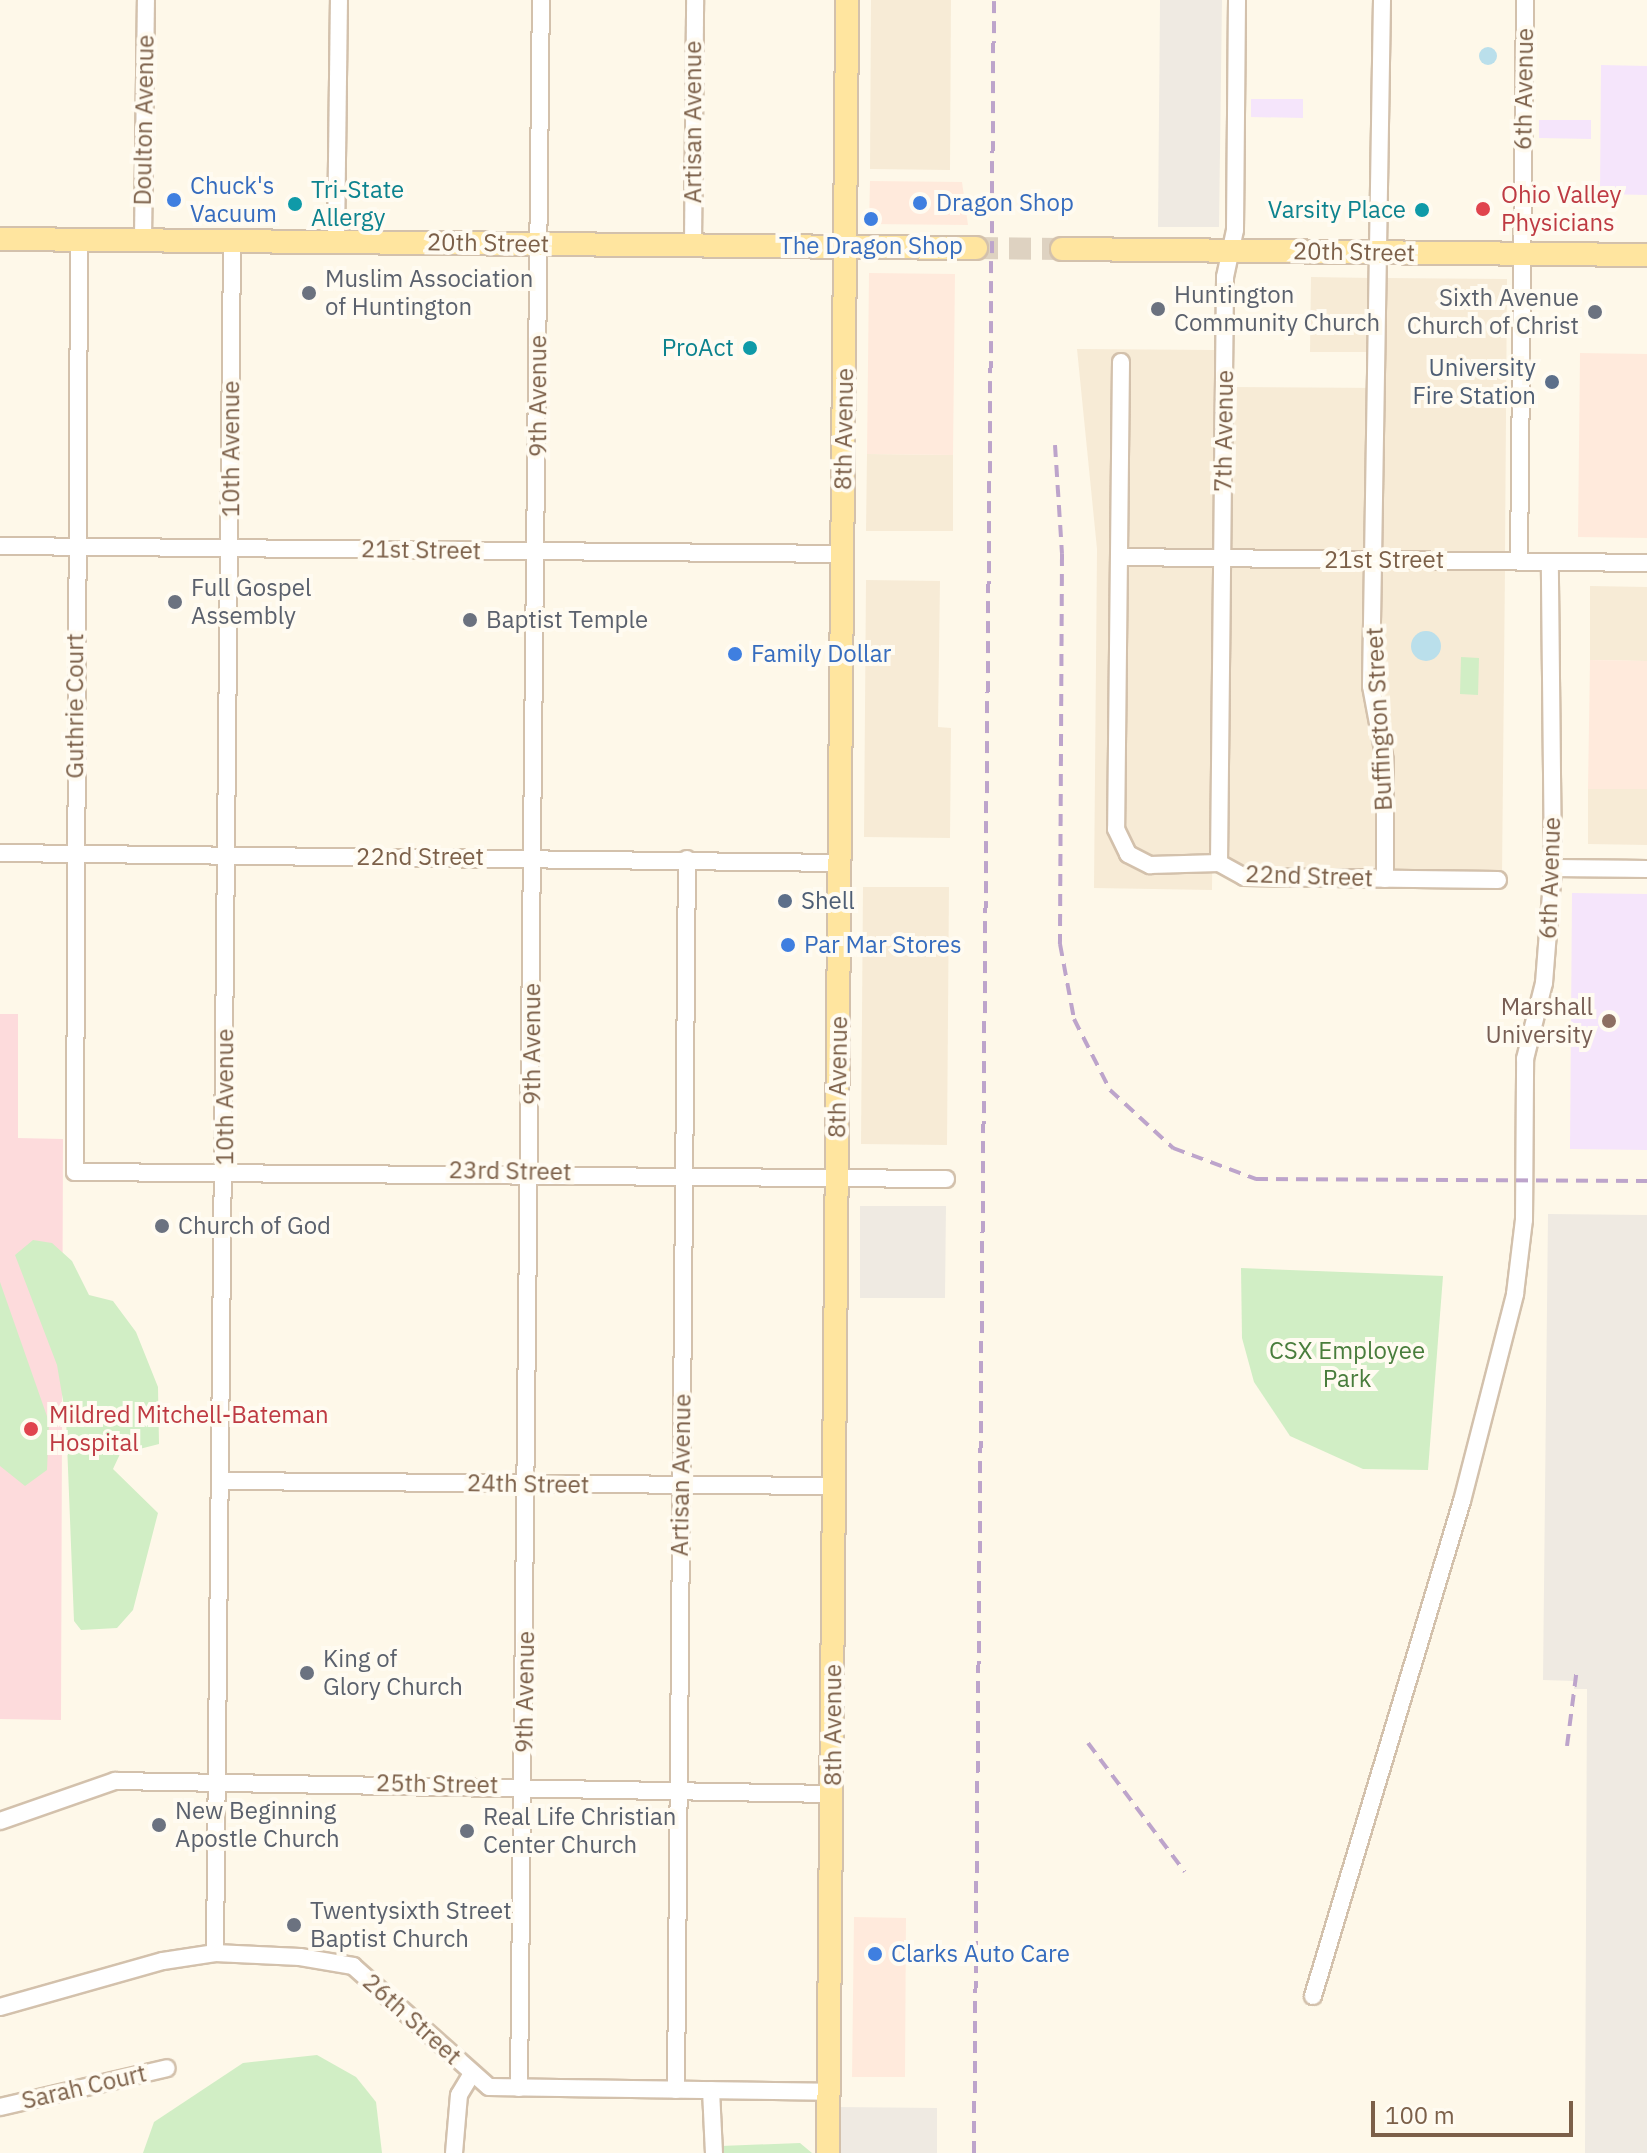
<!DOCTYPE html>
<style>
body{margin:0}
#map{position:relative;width:1647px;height:2153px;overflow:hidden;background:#fef8e9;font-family:"IBM Plex Sans",sans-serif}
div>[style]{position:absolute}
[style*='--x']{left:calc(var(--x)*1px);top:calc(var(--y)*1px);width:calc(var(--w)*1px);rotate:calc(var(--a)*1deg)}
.residential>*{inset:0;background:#f7ebd6}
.commercial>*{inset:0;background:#ffeadc}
.industrial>*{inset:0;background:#efeae2}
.education>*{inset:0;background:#f5e5fb}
.medical>*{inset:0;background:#fddbdc}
.green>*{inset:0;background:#d1eec5}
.water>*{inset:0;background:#badfeb}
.round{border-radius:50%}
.major-tunnel>*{height:22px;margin-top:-11px;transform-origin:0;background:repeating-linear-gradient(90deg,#ded2c1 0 22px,transparent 0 33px)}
.roads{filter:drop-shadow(2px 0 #d3c1ac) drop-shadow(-2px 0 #d3c1ac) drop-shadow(0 2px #d3c1ac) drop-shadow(0 -2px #d3c1ac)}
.minor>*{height:16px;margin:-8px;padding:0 8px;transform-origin:8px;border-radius:8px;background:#fff}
.major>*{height:22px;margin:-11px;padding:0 11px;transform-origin:11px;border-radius:11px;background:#ffe59f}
.rail>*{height:4px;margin-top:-2px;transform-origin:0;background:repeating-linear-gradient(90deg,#bda4cb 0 12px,transparent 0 20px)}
.dots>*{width:22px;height:22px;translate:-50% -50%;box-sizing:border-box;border:4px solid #fffbf1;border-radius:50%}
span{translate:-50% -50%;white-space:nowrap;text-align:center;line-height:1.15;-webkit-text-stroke:8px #fffbf1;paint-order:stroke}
.street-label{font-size:24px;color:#7c6049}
.shop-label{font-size:24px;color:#366cbe}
.left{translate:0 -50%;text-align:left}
.culture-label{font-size:24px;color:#0d838f}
.right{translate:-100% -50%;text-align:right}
.health-label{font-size:24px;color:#be3a42}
.worship-label{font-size:24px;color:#5b616d}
.service-label{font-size:24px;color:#4e5e75}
.education-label{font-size:24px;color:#785e54}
.park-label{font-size:24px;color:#497d3c}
.scale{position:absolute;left:1371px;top:2101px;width:202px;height:36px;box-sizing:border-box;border:4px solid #7c6049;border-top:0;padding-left:10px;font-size:24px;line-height:28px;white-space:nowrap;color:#7c6049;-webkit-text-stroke:6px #fffbf1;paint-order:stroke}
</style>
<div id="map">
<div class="residential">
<i style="clip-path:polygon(871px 0,951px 0,950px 170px,870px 169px)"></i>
<i style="clip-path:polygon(1311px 277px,1372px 278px,1371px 352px,1310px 352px)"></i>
<i style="clip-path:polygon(1385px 278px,1507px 279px,1505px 553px,1230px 551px,1231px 387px,1383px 388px)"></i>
<i style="clip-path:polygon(1077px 349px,1217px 350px,1212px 890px,1094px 888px,1097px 549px)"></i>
<i style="clip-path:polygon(867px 454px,953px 455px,953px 531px,866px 531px)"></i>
<i style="clip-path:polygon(1230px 566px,1505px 569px,1502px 877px,1227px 875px)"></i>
<i style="clip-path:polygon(866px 580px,940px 581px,938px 727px,951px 728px,950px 838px,864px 837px)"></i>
<i style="clip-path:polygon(1590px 586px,1647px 587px,1647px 661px,1590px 660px)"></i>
<i style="clip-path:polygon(1588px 789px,1647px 789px,1647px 845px,1588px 844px)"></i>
<i style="clip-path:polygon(863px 887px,949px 887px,947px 1145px,861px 1144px)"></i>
</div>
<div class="commercial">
<i style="clip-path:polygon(870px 181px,962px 182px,968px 225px,869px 224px)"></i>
<i style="clip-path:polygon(869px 273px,955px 274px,953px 455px,867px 454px)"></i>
<i style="clip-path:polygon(1580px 353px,1647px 354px,1647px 538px,1578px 537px)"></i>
<i style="clip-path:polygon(1590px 660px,1647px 661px,1647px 789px,1588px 789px)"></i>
<i style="clip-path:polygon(854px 1917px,906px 1918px,905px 2077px,852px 2077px)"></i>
</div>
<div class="industrial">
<i style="clip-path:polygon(1160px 0,1222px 0,1219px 227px,1158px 227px)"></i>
<i style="clip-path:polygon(860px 1206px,946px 1206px,945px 1298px,860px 1298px)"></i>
<i style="clip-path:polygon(1548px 1214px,1647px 1215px,1647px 2153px,1585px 2153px,1587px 1689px,1574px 1689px,1574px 1681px,1543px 1680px)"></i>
<i style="clip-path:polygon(836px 2107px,937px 2108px,937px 2153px,841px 2153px)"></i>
</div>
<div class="education">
<i style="clip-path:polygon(1601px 65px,1647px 66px,1647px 195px,1600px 194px)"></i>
<i style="clip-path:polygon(1251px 99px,1303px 99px,1303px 118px,1251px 117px)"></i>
<i style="clip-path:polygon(1539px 120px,1591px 120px,1591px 139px,1539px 138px)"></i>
<i style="clip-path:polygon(1572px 893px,1647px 894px,1647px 1150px,1570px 1149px)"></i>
</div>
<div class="medical">
<i style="clip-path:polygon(0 1014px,18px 1014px,18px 1138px,63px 1139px,61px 1720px,0 1719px)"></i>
</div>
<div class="green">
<i style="clip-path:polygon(1461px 657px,1479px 658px,1478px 695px,1460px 694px)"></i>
<i style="clip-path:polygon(33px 1240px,52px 1243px,72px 1261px,89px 1295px,113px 1301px,136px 1332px,158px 1387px,159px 1444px,120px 1454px,113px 1469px,158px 1513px,133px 1610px,117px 1628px,81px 1630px,74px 1621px,66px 1418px,57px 1365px,15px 1255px)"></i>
<i style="clip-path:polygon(1241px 1268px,1443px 1276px,1428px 1470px,1363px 1469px,1290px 1436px,1254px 1382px,1242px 1338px)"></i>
<i style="clip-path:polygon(0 1282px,49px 1422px,47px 1470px,25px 1486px,0 1466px)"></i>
<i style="clip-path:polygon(317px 2055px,356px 2077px,376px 2102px,382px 2153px,143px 2153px,154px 2122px,243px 2063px)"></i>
<i style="clip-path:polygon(800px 2143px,812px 2153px,721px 2153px,721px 2146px)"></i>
</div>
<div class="water">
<i class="round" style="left:1479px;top:47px;width:18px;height:18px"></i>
<i class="round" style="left:1411px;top:631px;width:30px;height:30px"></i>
</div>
<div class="major-tunnel">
<i style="--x:976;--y:248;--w:86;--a:0.7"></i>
</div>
<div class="roads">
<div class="minor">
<i style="--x:1382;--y:0;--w:686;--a:90.92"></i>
<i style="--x:1371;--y:686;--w:76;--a:79.4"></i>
<i style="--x:1385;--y:761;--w:118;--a:90"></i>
<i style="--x:79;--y:239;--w:933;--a:90.25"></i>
<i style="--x:75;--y:1172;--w:871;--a:0.46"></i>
<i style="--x:143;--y:240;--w:240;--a:-89.3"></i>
<i style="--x:336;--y:242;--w:242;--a:-89.3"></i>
<i style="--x:693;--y:245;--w:245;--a:-89.5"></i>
<i style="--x:1121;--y:362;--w:467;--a:90.6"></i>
<i style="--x:1116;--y:829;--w:28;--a:64"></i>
<i style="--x:1128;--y:854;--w:25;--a:27"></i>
<i style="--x:1150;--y:865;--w:69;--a:-1.7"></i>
<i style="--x:1219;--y:863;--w:29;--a:29"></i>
<i style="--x:1244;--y:877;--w:254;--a:0.7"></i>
<i style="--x:0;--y:546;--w:843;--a:0.54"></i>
<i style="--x:1120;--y:557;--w:527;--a:0.65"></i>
<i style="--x:1519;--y:561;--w:561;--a:-89.39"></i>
<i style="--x:0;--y:853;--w:839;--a:0.68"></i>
<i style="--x:1219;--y:863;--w:586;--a:-89.41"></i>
<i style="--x:1225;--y:277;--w:48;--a:-78"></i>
<i style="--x:1235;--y:230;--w:230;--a:-89.5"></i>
<i style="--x:1553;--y:868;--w:94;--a:0.6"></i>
<i style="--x:222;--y:1481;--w:613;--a:0.47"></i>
<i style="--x:0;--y:1821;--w:122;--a:-19.2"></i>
<i style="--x:115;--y:1781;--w:717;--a:1.04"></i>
<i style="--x:215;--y:1953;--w:1712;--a:-89.43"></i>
<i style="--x:1313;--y:1996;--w:517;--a:-73.25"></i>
<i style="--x:1462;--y:1501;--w:214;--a:-75.6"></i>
<i style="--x:1515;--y:1294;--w:75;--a:-83.1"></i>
<i style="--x:1524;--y:1220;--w:161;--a:-89.6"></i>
<i style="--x:1525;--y:1059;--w:78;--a:-76"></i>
<i style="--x:1544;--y:983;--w:115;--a:-85.5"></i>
<i style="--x:1553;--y:868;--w:304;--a:-90.6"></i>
<i style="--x:0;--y:2007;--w:169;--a:-15.8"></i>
<i style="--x:163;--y:1961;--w:53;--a:-8.7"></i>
<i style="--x:215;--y:1953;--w:85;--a:2.7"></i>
<i style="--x:300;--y:1957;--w:54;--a:9.6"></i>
<i style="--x:353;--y:1966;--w:182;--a:41.7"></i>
<i style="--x:489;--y:2087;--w:338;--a:0.8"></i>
<i style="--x:519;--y:2088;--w:2088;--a:-89.4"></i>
<i style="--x:676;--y:2090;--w:1231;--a:-89.49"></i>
<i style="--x:711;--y:2090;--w:63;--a:87.3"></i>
<i style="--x:0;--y:2107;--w:171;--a:-13.1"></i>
<i style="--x:454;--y:2153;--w:58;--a:-85.1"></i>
<i style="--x:459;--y:2095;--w:23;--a:-59"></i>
</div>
<div class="major">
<i style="--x:0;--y:239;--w:976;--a:0.53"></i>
<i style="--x:1062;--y:249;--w:585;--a:0.59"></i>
<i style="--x:828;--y:2153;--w:2153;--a:-89.49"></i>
</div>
</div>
<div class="rail">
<i style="--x:1055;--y:445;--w:109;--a:86.3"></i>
<i style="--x:1062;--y:554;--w:390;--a:90.3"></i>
<i style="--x:1060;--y:944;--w:76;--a:79.4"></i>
<i style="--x:1074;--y:1019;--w:80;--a:63.1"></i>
<i style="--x:1110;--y:1090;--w:86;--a:42.6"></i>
<i style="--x:1173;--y:1148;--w:89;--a:20.5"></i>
<i style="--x:1256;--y:1179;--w:391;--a:0.3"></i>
<i style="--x:1088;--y:1743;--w:161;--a:53.1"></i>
<i style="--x:1567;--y:1746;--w:79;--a:-82.7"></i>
<i style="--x:974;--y:2153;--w:2153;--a:-89.47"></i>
</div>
<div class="dots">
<i style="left:174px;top:200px;background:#3f7fe0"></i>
<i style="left:920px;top:203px;background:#3f7fe0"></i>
<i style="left:295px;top:204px;background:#0f9aa8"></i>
<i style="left:1483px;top:209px;background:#e0444e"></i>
<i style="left:1422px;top:210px;background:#0f9aa8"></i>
<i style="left:871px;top:219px;background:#3f7fe0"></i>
<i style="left:309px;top:293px;background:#6b7280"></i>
<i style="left:1158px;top:309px;background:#6b7280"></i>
<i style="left:1595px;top:312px;background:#6b7280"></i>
<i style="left:750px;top:348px;background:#0f9aa8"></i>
<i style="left:1552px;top:382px;background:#5c6f8a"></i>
<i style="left:175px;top:602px;background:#6b7280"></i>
<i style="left:470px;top:620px;background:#6b7280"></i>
<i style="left:735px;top:654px;background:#3f7fe0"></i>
<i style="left:785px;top:901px;background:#5c6f8a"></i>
<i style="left:788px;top:945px;background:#3f7fe0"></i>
<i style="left:1609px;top:1021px;background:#8d6e63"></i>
<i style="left:162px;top:1226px;background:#6b7280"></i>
<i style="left:31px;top:1429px;background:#e0444e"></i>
<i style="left:307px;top:1673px;background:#6b7280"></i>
<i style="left:159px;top:1825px;background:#6b7280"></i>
<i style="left:467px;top:1831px;background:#6b7280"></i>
<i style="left:294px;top:1925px;background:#6b7280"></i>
<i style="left:875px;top:1954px;background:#3f7fe0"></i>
</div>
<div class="street-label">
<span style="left:1524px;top:89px;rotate:-89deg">6th Avenue</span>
<span style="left:144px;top:120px;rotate:-89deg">Doulton Avenue</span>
<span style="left:693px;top:122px;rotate:-90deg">Artisan Avenue</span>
<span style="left:488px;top:243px;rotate:1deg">20th Street</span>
<span style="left:1354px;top:252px;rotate:1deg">20th Street</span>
<span style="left:538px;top:396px;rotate:-90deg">9th Avenue</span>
<span style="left:844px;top:429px;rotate:-89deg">8th Avenue</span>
<span style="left:1224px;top:431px;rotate:-89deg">7th Avenue</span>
<span style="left:231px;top:449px;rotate:-90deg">10th Avenue</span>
<span style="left:421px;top:550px;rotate:1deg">21st Street</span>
<span style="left:1384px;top:560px">21st Street</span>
<span style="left:75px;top:706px;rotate:-90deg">Guthrie Court</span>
<span style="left:1379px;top:719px;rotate:-93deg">Buffington Street</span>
<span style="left:420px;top:857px">22nd Street</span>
<span style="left:1309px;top:876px;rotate:2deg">22nd Street</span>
<span style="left:1550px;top:878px;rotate:-88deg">6th Avenue</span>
<span style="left:532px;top:1044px;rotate:-90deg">9th Avenue</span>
<span style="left:838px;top:1077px;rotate:-89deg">8th Avenue</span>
<span style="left:225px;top:1097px;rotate:-90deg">10th Avenue</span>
<span style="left:510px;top:1171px;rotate:1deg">23rd Street</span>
<span style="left:681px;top:1475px;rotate:-89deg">Artisan Avenue</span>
<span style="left:528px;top:1484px;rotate:1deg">24th Street</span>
<span style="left:525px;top:1692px;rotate:-89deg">9th Avenue</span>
<span style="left:833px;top:1725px;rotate:-90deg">8th Avenue</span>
<span style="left:437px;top:1784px;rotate:1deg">25th Street</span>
<span style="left:412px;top:2019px;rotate:42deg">26th Street</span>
<span style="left:84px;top:2087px;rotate:-13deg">Sarah Court</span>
</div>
<div class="shop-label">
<span class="left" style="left:190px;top:200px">Chuck's<br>Vacuum</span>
<span class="left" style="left:936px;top:203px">Dragon Shop</span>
<span style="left:871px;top:246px">The Dragon Shop</span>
<span class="left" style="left:751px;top:654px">Family Dollar</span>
<span class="left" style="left:804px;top:945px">Par Mar Stores</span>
<span class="left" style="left:891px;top:1954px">Clarks Auto Care</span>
</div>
<div class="culture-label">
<span class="left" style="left:311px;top:204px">Tri-State<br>Allergy</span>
<span class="right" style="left:1406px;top:210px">Varsity Place</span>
<span class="right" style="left:734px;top:348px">ProAct</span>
</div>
<div class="health-label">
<span class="left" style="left:1501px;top:209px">Ohio Valley<br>Physicians</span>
<span class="left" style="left:49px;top:1429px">Mildred Mitchell-Bateman<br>Hospital</span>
</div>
<div class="worship-label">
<span class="left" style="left:325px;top:293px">Muslim Association<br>of Huntington</span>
<span class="left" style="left:1174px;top:309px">Huntington<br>Community Church</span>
<span class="right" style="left:1579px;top:312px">Sixth Avenue<br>Church of Christ</span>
<span class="left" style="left:191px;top:602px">Full Gospel<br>Assembly</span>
<span class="left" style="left:486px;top:620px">Baptist Temple</span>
<span class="left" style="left:178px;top:1226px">Church of God</span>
<span class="left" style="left:323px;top:1673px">King of<br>Glory Church</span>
<span class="left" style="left:175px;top:1825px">New Beginning<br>Apostle Church</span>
<span class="left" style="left:483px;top:1831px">Real Life Christian<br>Center Church</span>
<span class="left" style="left:310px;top:1925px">Twentysixth Street<br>Baptist Church</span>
</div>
<div class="service-label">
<span class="right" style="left:1536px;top:382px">University<br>Fire Station</span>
<span class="left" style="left:801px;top:901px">Shell</span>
</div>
<div class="education-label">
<span class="right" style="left:1593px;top:1021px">Marshall<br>University</span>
</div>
<div class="park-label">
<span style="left:1347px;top:1365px">CSX Employee<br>Park</span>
</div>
<div class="scale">100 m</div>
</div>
